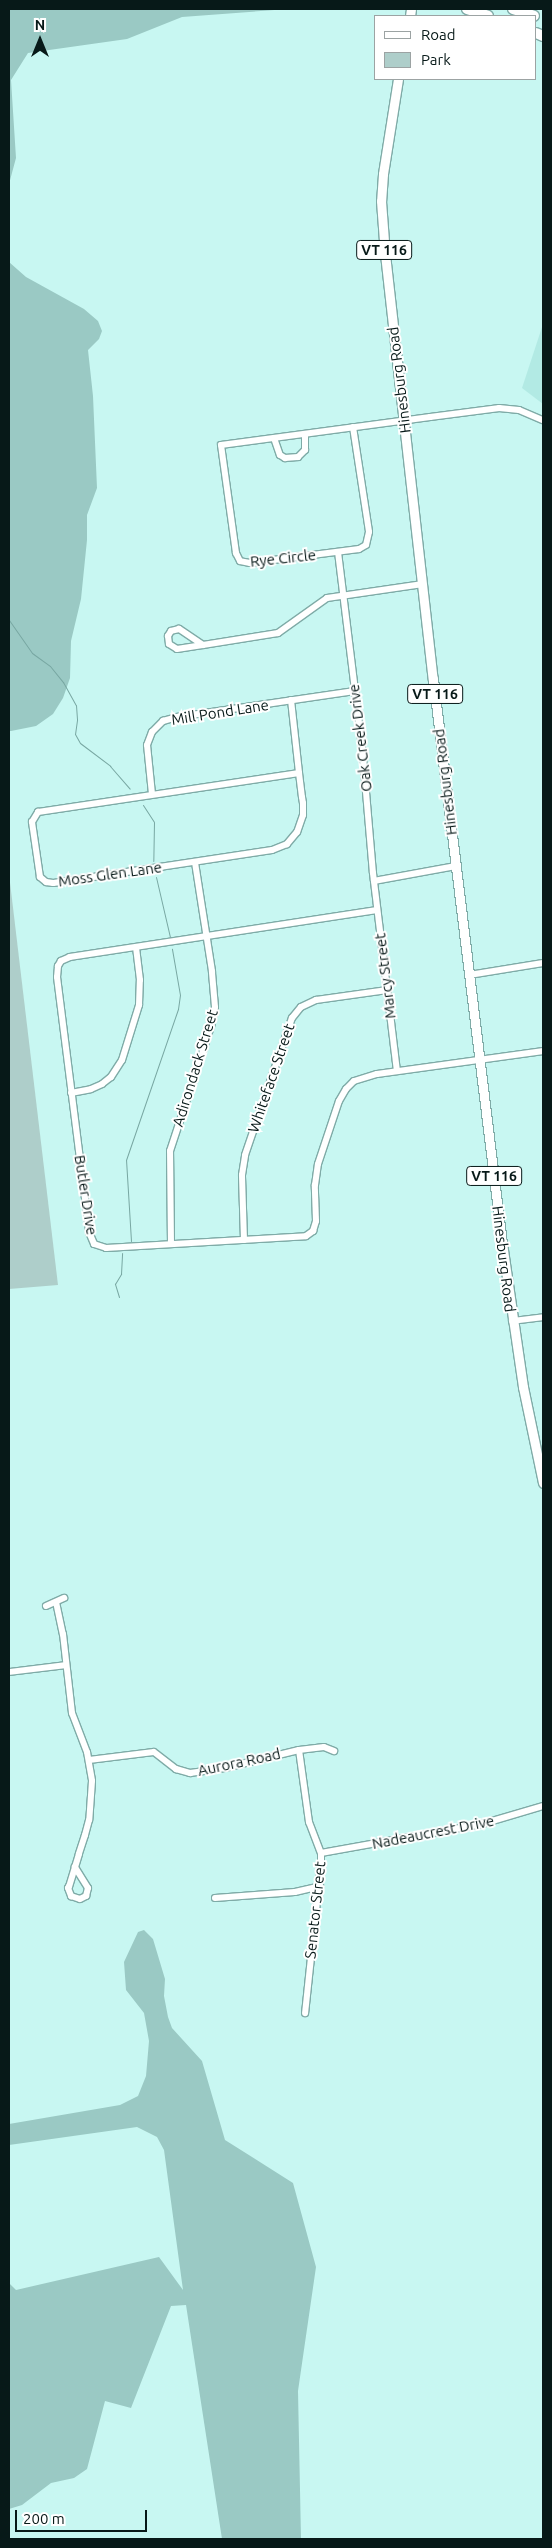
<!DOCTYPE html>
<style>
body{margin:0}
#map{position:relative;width:552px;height:2548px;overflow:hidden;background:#c8f7f2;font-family:Ubuntu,sans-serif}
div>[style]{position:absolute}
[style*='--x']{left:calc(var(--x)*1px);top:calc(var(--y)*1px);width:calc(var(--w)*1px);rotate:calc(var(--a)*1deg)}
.built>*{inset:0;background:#b2eae4}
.green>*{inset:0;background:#aececa}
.forest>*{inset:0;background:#9ac9c4}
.stream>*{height:1px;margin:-0.5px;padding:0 0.5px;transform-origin:0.5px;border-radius:0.5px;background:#78a7a2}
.roads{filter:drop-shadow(1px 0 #7faba7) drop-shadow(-1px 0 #7faba7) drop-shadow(0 1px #7faba7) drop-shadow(0 -1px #7faba7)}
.minor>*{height:6px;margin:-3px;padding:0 3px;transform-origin:3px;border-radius:3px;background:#fff}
.major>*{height:9px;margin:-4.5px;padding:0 4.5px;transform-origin:4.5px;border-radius:4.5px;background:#fff}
.highway>*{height:10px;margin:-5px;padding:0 5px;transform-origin:5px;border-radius:5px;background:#fff}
span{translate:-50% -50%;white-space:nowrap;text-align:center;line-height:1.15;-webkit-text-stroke:4px #fff;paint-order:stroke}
.shield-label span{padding:1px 4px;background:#fff;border:1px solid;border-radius:4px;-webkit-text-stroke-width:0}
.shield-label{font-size:14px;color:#071918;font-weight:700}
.street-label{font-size:15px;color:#071918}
.frame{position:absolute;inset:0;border:10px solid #071918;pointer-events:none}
.legend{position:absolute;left:374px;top:15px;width:162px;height:65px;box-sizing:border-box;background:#fff;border:1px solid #9ca3a3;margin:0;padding:6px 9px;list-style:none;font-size:15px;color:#071918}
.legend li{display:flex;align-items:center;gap:10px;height:25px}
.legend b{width:25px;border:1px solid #9ca3a3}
.north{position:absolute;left:15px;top:15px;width:50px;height:50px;-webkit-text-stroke:4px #fff;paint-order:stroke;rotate:0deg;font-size:14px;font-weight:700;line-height:20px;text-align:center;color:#071918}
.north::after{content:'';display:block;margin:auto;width:18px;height:22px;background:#071918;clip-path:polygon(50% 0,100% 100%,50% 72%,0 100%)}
.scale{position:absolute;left:15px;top:2510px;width:132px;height:22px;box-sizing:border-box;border:2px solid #071918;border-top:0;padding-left:6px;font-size:15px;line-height:18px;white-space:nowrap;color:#071918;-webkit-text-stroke:4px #fff;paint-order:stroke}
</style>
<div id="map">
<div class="built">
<i style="clip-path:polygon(543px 324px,543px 404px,522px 388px)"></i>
</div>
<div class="green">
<i style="clip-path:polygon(9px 874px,58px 1285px,9px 1289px)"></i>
</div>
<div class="forest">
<i style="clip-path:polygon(9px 9px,288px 9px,182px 17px,127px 39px,28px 53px,11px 80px,16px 158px,9px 184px)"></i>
<i style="clip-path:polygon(9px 262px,26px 277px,84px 309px,98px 321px,102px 331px,99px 339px,88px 350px,93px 396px,97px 488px,87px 515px,87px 540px,81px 599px,71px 641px,70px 678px,63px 698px,53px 714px,36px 726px,11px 731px,9px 731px)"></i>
<i style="clip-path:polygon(144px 1930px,153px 1939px,165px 1979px,164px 1996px,168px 2017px,172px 2028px,202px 2061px,225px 2140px,293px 2183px,316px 2267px,298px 2391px,301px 2539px,222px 2539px,186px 2305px,171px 2306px,131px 2408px,105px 2401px,87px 2469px,74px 2478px,51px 2483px,22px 2505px,9px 2509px,9px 2283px,16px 2290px,159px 2257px,183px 2290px,164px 2150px,157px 2137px,137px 2127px,9px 2145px,9px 2124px,120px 2105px,138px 2096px,146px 2076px,149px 2041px,144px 2013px,126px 1990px,124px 1962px,138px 1932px)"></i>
</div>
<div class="stream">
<i style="--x:9;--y:620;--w:40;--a:55.1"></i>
<i style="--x:32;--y:653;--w:22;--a:36"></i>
<i style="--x:50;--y:666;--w:21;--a:51"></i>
<i style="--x:63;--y:682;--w:26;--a:61"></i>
<i style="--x:76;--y:705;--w:15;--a:86"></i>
<i style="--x:77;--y:720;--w:14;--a:98"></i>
<i style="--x:75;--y:734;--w:10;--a:61"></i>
<i style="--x:80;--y:743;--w:38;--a:37"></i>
<i style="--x:110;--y:766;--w:30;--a:49"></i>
<i style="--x:143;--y:805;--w:20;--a:57"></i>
<i style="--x:154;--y:822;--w:39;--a:91"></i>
<i style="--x:156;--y:877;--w:62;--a:76.9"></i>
<i style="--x:131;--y:1241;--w:81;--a:-93.5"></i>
<i style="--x:126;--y:1160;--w:160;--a:-71"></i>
<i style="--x:178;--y:1009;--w:14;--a:-82"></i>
<i style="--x:180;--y:995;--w:47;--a:-99.9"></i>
<i style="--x:119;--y:1297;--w:14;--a:-107"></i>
<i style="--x:115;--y:1284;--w:12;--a:-59"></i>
<i style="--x:121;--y:1274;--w:21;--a:-87"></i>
</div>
<div class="roads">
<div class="minor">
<i style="--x:353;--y:427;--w:106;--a:81.3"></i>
<i style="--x:369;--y:532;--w:13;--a:103"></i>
<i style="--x:366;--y:545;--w:8;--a:150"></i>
<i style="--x:359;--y:549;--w:110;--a:172.7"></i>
<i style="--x:250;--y:563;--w:10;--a:-169"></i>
<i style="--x:240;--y:561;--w:9;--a:-117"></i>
<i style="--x:236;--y:553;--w:109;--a:-97.9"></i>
<i style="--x:221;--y:445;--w:211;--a:-7.6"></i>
<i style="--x:430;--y:417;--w:70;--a:-7.4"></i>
<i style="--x:499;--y:408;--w:20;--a:6"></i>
<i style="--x:519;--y:410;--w:26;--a:23"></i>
<i style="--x:274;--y:438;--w:18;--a:71"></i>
<i style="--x:280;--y:455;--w:6;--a:31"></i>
<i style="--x:285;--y:458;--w:13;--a:-4"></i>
<i style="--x:298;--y:457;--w:10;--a:-45"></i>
<i style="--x:305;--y:450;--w:16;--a:-90"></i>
<i style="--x:338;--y:552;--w:207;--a:83"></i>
<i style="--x:363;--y:757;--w:116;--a:85.1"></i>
<i style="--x:373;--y:873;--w:199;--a:83.1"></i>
<i style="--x:203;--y:645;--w:29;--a:-146"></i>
<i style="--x:179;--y:629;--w:8;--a:166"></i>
<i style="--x:171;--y:631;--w:6;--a:121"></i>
<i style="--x:168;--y:636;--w:8;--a:83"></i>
<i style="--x:169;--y:644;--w:9;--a:32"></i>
<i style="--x:177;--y:649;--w:26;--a:-9"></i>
<i style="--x:203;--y:645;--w:76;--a:-9.1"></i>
<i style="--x:278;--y:633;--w:60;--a:-35.5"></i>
<i style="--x:327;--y:598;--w:97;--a:-8.3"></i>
<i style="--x:291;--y:700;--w:73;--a:83.7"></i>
<i style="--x:299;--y:773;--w:24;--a:83"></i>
<i style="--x:302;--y:797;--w:6;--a:81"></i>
<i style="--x:303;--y:803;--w:12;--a:90"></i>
<i style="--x:303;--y:815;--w:18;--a:109"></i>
<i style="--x:297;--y:832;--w:16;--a:130"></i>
<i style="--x:287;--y:844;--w:16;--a:158"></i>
<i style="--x:272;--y:850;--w:221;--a:171.4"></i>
<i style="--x:53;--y:883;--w:7;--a:-172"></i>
<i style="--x:46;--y:882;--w:8;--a:-140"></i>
<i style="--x:40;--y:877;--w:56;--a:-98.3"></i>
<i style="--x:32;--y:822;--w:12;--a:-59"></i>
<i style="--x:38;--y:812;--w:264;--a:-8.5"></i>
<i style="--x:152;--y:794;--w:49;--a:-95.8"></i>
<i style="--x:147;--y:745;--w:14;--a:-69"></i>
<i style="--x:152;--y:732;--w:16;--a:-45"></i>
<i style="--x:163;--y:721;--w:15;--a:-16"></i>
<i style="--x:177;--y:717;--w:180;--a:-8.3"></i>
<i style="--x:374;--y:881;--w:83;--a:-10.4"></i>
<i style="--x:377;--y:910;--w:311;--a:171.3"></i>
<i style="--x:70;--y:957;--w:10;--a:156"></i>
<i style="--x:61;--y:961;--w:6;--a:121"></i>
<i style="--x:58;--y:966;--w:11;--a:95"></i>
<i style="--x:57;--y:977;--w:257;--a:82.8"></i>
<i style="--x:89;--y:1232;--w:13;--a:67"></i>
<i style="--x:94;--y:1244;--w:13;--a:18"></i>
<i style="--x:106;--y:1248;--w:200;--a:-3.4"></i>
<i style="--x:306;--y:1236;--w:9;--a:-36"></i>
<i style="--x:313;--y:1231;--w:10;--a:-73"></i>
<i style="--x:316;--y:1221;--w:36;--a:-92"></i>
<i style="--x:315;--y:1185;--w:21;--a:-82"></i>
<i style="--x:318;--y:1164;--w:66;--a:-71.6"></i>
<i style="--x:339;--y:1101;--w:14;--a:-60"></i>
<i style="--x:346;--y:1089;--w:11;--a:-45"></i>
<i style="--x:354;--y:1081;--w:24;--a:-17"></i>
<i style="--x:377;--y:1074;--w:168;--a:-7.9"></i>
<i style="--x:469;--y:975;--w:75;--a:-9.2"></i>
<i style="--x:71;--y:1093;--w:20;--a:-11"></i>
<i style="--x:91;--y:1089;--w:12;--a:-24"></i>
<i style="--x:102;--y:1084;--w:11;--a:-38"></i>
<i style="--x:111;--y:1077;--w:20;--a:-57"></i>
<i style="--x:122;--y:1060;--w:58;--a:-72.8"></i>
<i style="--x:139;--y:1005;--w:25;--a:-88"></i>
<i style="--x:140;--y:980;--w:33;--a:-97"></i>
<i style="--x:244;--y:1240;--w:65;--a:-91.8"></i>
<i style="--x:242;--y:1175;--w:20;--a:-81"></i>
<i style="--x:245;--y:1155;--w:145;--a:-71.1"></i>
<i style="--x:292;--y:1018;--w:14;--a:-51"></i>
<i style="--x:301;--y:1007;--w:17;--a:-25"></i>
<i style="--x:316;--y:1000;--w:72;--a:-8"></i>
<i style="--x:171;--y:1244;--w:93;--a:-90.6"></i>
<i style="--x:170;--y:1151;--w:132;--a:-71.8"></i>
<i style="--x:211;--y:1026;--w:19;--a:-78"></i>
<i style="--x:215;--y:1007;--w:36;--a:-95"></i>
<i style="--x:212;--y:971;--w:110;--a:-98.9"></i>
<i style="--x:512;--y:1321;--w:31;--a:-7"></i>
<i style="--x:56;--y:1602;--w:33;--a:78"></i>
<i style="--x:63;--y:1634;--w:80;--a:83.5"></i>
<i style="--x:72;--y:1713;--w:42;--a:69"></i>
<i style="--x:87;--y:1752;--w:29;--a:80"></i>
<i style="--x:92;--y:1781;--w:39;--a:94"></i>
<i style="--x:89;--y:1820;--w:16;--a:105"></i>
<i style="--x:85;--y:1835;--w:20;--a:108"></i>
<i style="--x:79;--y:1854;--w:34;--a:107"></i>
<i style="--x:69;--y:1886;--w:2;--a:117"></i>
<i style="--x:68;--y:1888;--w:9;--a:69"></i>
<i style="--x:71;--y:1896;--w:9;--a:18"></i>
<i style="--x:80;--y:1899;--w:7;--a:-27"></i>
<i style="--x:86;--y:1896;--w:8;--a:-76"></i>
<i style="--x:88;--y:1888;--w:25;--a:-122"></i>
<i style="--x:46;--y:1606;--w:20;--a:-24"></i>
<i style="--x:9;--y:1672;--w:57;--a:-7"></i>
<i style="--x:299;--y:1750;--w:73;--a:82.1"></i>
<i style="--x:309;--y:1822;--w:33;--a:69"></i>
<i style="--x:321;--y:1853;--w:11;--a:90"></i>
<i style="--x:321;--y:1864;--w:150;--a:96.1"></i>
<i style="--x:89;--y:1760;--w:65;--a:-7"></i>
<i style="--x:154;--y:1752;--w:28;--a:38"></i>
<i style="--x:176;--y:1769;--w:15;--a:16"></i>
<i style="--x:190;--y:1773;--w:35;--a:-8"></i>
<i style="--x:225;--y:1768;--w:76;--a:-13.7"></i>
<i style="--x:299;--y:1750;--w:25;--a:-7"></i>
<i style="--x:324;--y:1747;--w:11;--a:22"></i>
<i style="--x:321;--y:1853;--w:164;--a:-10.2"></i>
<i style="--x:482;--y:1824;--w:64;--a:-16.4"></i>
<i style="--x:215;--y:1898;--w:80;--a:-4.3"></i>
<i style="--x:295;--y:1892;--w:26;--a:-13"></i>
</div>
<div class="major">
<i style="--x:410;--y:16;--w:7;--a:-82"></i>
<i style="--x:398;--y:79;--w:96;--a:99"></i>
<i style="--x:383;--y:174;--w:27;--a:94"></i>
<i style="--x:381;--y:201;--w:53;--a:85.7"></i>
<i style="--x:385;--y:254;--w:428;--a:83.6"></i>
<i style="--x:433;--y:679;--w:568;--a:83.03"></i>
<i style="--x:502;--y:1243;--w:146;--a:81.7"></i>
<i style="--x:523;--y:1387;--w:98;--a:78.2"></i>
</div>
<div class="highway">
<i style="--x:467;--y:9;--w:22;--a:18"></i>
<i style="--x:513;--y:9;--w:22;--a:18"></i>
<i style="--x:536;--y:33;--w:8;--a:23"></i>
</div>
</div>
<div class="shield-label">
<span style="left:384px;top:250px">VT 116</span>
<span style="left:435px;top:694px">VT 116</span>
<span style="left:494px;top:1176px">VT 116</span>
</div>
<div class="street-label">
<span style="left:399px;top:380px;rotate:-97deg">Hinesburg Road</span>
<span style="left:283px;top:558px;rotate:-6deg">Rye Circle</span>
<span style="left:220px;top:712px;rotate:-9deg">Mill Pond Lane</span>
<span style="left:360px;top:738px;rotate:-97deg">Oak Creek Drive</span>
<span style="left:445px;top:782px;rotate:-97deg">Hinesburg Road</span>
<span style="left:110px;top:874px;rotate:-8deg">Moss Glen Lane</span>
<span style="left:385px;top:976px;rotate:-97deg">Marcy Street</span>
<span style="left:195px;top:1068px;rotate:-73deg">Adirondack Street</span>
<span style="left:271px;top:1078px;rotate:-71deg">Whiteface Street</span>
<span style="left:86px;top:1195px;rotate:81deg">Butler Drive</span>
<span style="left:504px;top:1259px;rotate:83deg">Hinesburg Road</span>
<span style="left:239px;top:1762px;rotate:-12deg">Aurora Road</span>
<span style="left:433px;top:1832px;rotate:-11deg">Nadeaucrest Drive</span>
<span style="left:315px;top:1910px;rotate:-84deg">Senator Street</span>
</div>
<div class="frame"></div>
<ul class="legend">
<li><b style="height:6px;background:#fff"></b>Road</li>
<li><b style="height:14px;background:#aececa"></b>Park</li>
</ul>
<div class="north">N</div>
<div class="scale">200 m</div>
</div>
